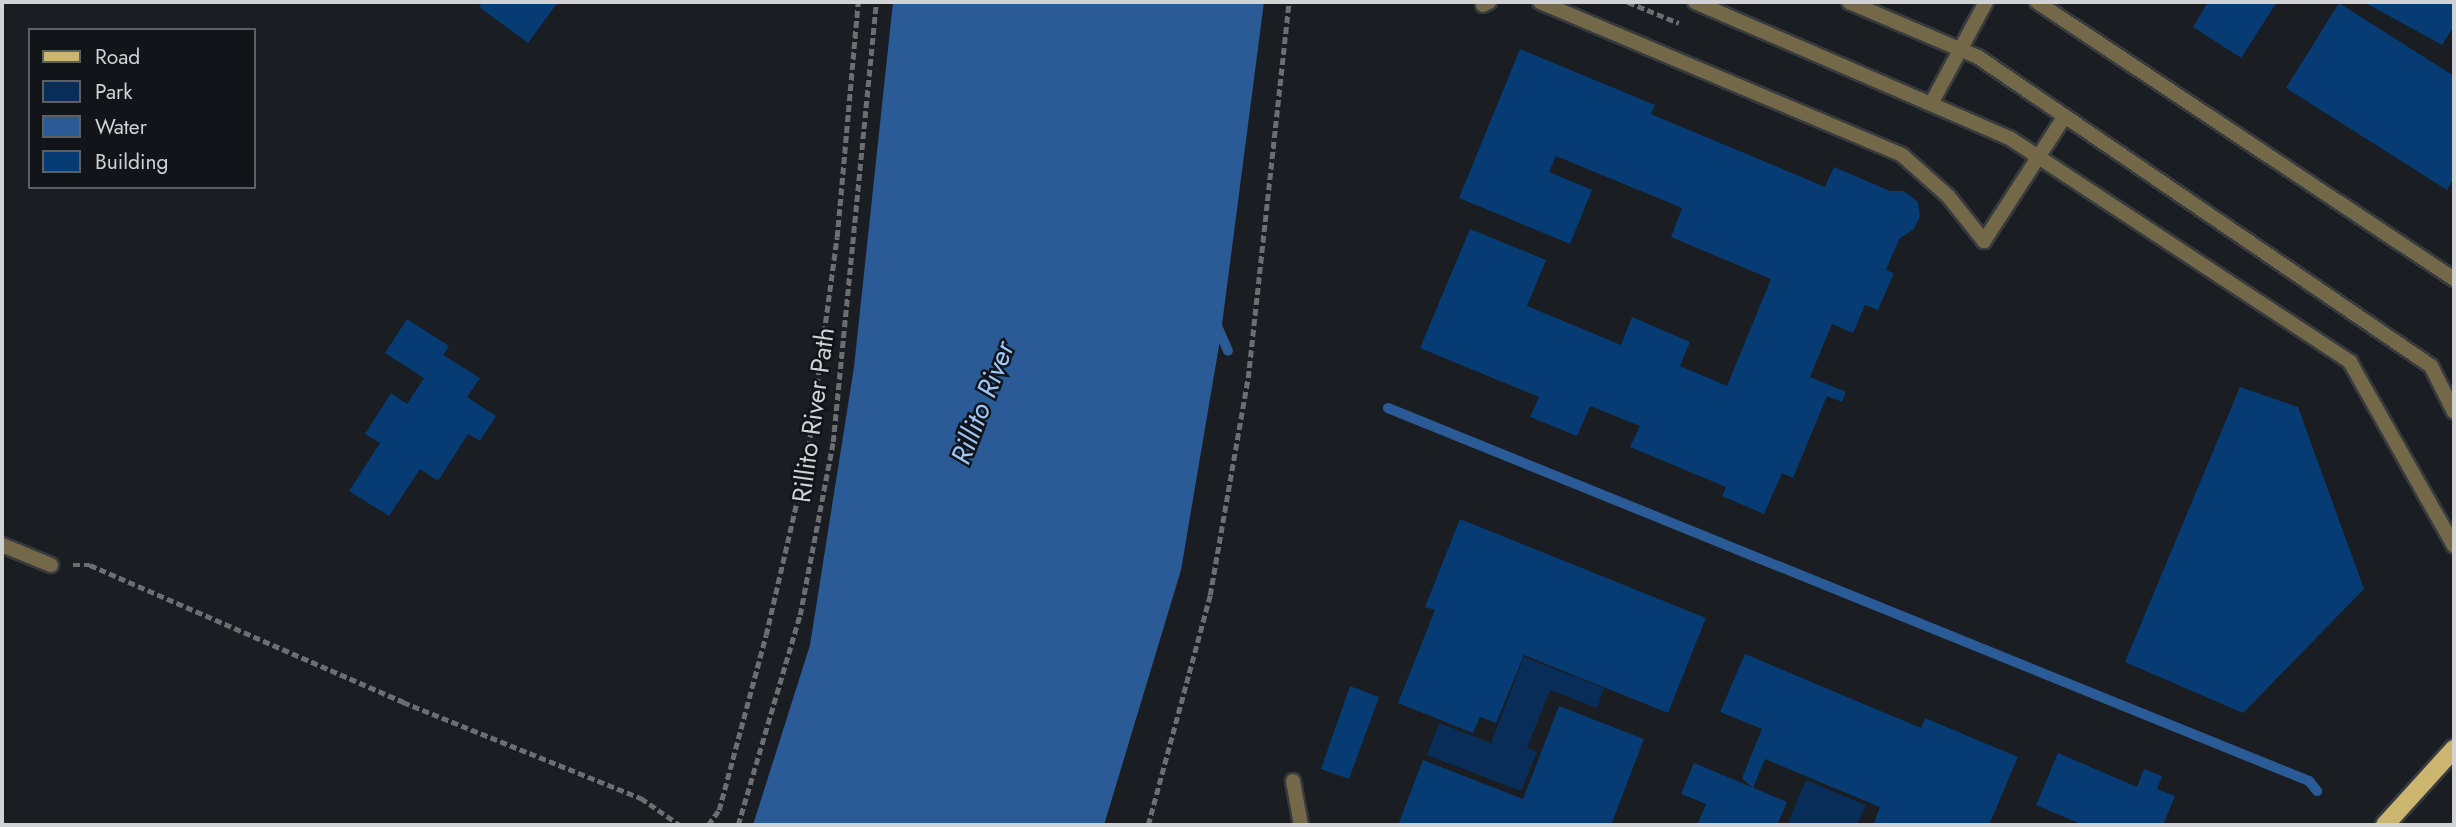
<!DOCTYPE html>
<style>
body{margin:0}
#map{position:relative;width:2456px;height:827px;overflow:hidden;background:#1a1d21;font-family:Jost,sans-serif}
div>[style]{position:absolute}
[style*='--x']{left:calc(var(--x)*1px);top:calc(var(--y)*1px);width:calc(var(--w)*1px);rotate:calc(var(--a)*1deg)}
.green>*{inset:0;background:#082d58}
.water>*{inset:0;background:#2a5b97}
.stream>*{height:10px;margin:-5px;padding:0 5px;transform-origin:5px;border-radius:5px;background:#2a5b97}
.building>*{inset:0;background:#063b74}
.path>*{height:4.5px;margin-top:-2.25px;transform-origin:0;background:repeating-linear-gradient(90deg,#6c6e71 0 7px,transparent 0 10.5px)}
.roads{filter:drop-shadow(2px 0 #373a3e) drop-shadow(-2px 0 #373a3e) drop-shadow(0 2px #373a3e) drop-shadow(0 -2px #373a3e)}
.service>*{height:14px;margin:-7px;padding:0 7px;transform-origin:7px;border-radius:7px;background:#736847}
.minor>*{height:14px;margin:-7px;padding:0 7px;transform-origin:7px;border-radius:7px;background:#736847}
.primary>*{height:18px;margin:-9px;padding:0 9px;transform-origin:9px;border-radius:9px;background:#ccb56e}
span{translate:-50% -50%;white-space:nowrap;text-align:center;line-height:1.15;-webkit-text-stroke:5px #111418;paint-order:stroke}
.street-label{font-size:26px;color:#d0d2d4}
.water-label{font-size:28px;color:#9fc7fa;font-style:italic}
.frame{position:absolute;inset:0;border:4px solid #d0d2d4;pointer-events:none}
.legend{position:absolute;left:28px;top:28px;width:228px;height:161px;box-sizing:border-box;background:#111418;border:2px solid #5d6063;margin:0;padding:9px 12px;list-style:none;font-size:21px;color:#d0d2d4}
.legend li{display:flex;align-items:center;gap:14px;height:35px}
.legend b{width:35px;border:2px solid #5d6063}
</style>
<div id="map">
<div class="green">
<i style="clip-path:polygon(1524px 657px,1604px 688px,1597px 708px,1550px 690px,1527px 748px,1537px 752px,1521px 791px,1427px 755px,1439px 723px,1491px 743px)"></i>
<i style="clip-path:polygon(1806px 780px,1866px 805px,1857px 825px,1787px 825px)"></i>
</div>
<div class="water">
<i style="clip-path:polygon(893px 2px,1264px 2px,1220px 340px,1181px 570px,1104px 825px,753px 825px,810px 645px,854px 367px)"></i>
</div>
<div class="stream">
<i style="--x:1217;--y:326;--w:27;--a:66"></i>
<i style="--x:1388;--y:408;--w:994;--a:22.05"></i>
<i style="--x:2309;--y:781;--w:13;--a:51"></i>
</div>
<div class="building">
<i style="clip-path:polygon(483px 2px,558px 2px,528px 43px,479px 7px)"></i>
<i style="clip-path:polygon(2208px 2px,2277px 2px,2241px 58px,2193px 27px)"></i>
<i style="clip-path:polygon(2364px 2px,2454px 2px,2454px 26px,2442px 45px)"></i>
<i style="clip-path:polygon(2339px 3px,2454px 76px,2454px 177px,2447px 190px,2286px 88px)"></i>
<i style="clip-path:polygon(1520px 49px,1655px 105px,1651px 114px,1825px 187px,1834px 167px,1890px 191px,1904px 191px,1918px 202px,1920px 216px,1914px 229px,1899px 239px,1886px 270px,1894px 273px,1878px 310px,1865px 305px,1853px 333px,1832px 324px,1810px 377px,1846px 392px,1842px 402px,1827px 396px,1793px 478px,1782px 473px,1764px 514px,1722px 496px,1726px 487px,1630px 447px,1640px 426px,1590px 406px,1577px 436px,1530px 417px,1539px 397px,1420px 348px,1470px 229px,1546px 260px,1527px 306px,1621px 345px,1632px 317px,1690px 342px,1680px 366px,1727px 386px,1771px 279px,1671px 237px,1682px 208px,1556px 156px,1549px 172px,1592px 190px,1570px 244px,1459px 198px)"></i>
<i style="clip-path:polygon(407px 319px,449px 346px,443px 355px,480px 378px,467px 397px,496px 416px,480px 441px,468px 434px,438px 481px,420px 469px,389px 516px,349px 491px,380px 443px,365px 434px,391px 393px,407px 404px,424px 378px,385px 353px)"></i>
<i style="clip-path:polygon(2240px 387px,2298px 407px,2364px 589px,2243px 713px,2125px 662px)"></i>
<i style="clip-path:polygon(1460px 519px,1706px 618px,1668px 713px,1524px 655px,1496px 723px,1480px 717px,1473px 733px,1398px 703px,1435px 610px,1425px 607px)"></i>
<i style="clip-path:polygon(1745px 654px,1921px 728px,1925px 718px,2018px 757px,1989px 825px,1873px 825px,1880px 807px,1765px 759px,1753px 788px,1742px 778px,1762px 729px,1720px 712px)"></i>
<i style="clip-path:polygon(1350px 686px,1379px 697px,1349px 779px,1321px 769px)"></i>
<i style="clip-path:polygon(1559px 706px,1644px 739px,1611px 825px,1398px 825px,1423px 760px,1523px 799px)"></i>
<i style="clip-path:polygon(2058px 753px,2137px 787px,2144px 769px,2162px 776px,2157px 789px,2175px 796px,2163px 825px,2083px 825px,2036px 805px)"></i>
<i style="clip-path:polygon(1694px 763px,1787px 802px,1777px 825px,1697px 825px,1706px 804px,1681px 794px)"></i>
</div>
<div class="path">
<i style="--x:1628;--y:2;--w:55;--a:22.4"></i>
<i style="--x:73;--y:565;--w:17;--a:0"></i>
<i style="--x:90;--y:565;--w:342;--a:23.6"></i>
<i style="--x:403;--y:702;--w:257;--a:22"></i>
<i style="--x:641;--y:798;--w:47;--a:34.7"></i>
<i style="--x:708;--y:825;--w:19;--a:-54"></i>
<i style="--x:719;--y:810;--w:181;--a:-75"></i>
<i style="--x:766;--y:635;--w:182;--a:-77"></i>
<i style="--x:807;--y:458;--w:223;--a:-82.3"></i>
<i style="--x:837;--y:237;--w:236;--a:-84.9"></i>
<i style="--x:738;--y:825;--w:219;--a:-73.6"></i>
<i style="--x:800;--y:615;--w:176;--a:-79.2"></i>
<i style="--x:833;--y:442;--w:442;--a:-84.4"></i>
<i style="--x:1148;--y:825;--w:238;--a:-74.9"></i>
<i style="--x:1210;--y:595;--w:220;--a:-80.1"></i>
<i style="--x:1248;--y:378;--w:378;--a:-83.8"></i>
</div>
<div class="roads">
<div class="service">
<i style="--x:1540;--y:2;--w:393;--a:22.9"></i>
<i style="--x:1902;--y:155;--w:62;--a:41.7"></i>
<i style="--x:1948;--y:196;--w:58;--a:51.3"></i>
<i style="--x:1984;--y:241;--w:149;--a:-57.1"></i>
<i style="--x:2037;--y:2;--w:501;--a:33.59"></i>
<i style="--x:1483;--y:5;--w:7;--a:-27"></i>
<i style="--x:1931;--y:104;--w:116;--a:-61.7"></i>
<i style="--x:1293;--y:781;--w:45;--a:79.7"></i>
</div>
<div class="minor">
<i style="--x:1695;--y:2;--w:344;--a:23.4"></i>
<i style="--x:2011;--y:139;--w:406;--a:33.3"></i>
<i style="--x:2350;--y:362;--w:211;--a:60.5"></i>
<i style="--x:1849;--y:2;--w:140;--a:23.1"></i>
<i style="--x:1978;--y:57;--w:548;--a:34.3"></i>
<i style="--x:2431;--y:366;--w:51;--a:63.4"></i>
<i style="--x:2;--y:545;--w:53;--a:22.2"></i>
</div>
<div class="primary">
<i style="--x:2385;--y:825;--w:103;--a:-47.8"></i>
</div>
</div>
<div class="street-label">
<span style="left:814px;top:415px;rotate:-82deg">Rillito River Path</span>
</div>
<div class="water-label">
<span style="left:983px;top:403px;rotate:-69deg">Rillito River</span>
</div>
<div class="frame"></div>
<ul class="legend">
<li><b style="height:9px;background:#ccb56e"></b>Road</li>
<li><b style="height:19px;background:#082d58"></b>Park</li>
<li><b style="height:19px;background:#2a5b97"></b>Water</li>
<li><b style="height:19px;background:#063b74"></b>Building</li>
</ul>
</div>
